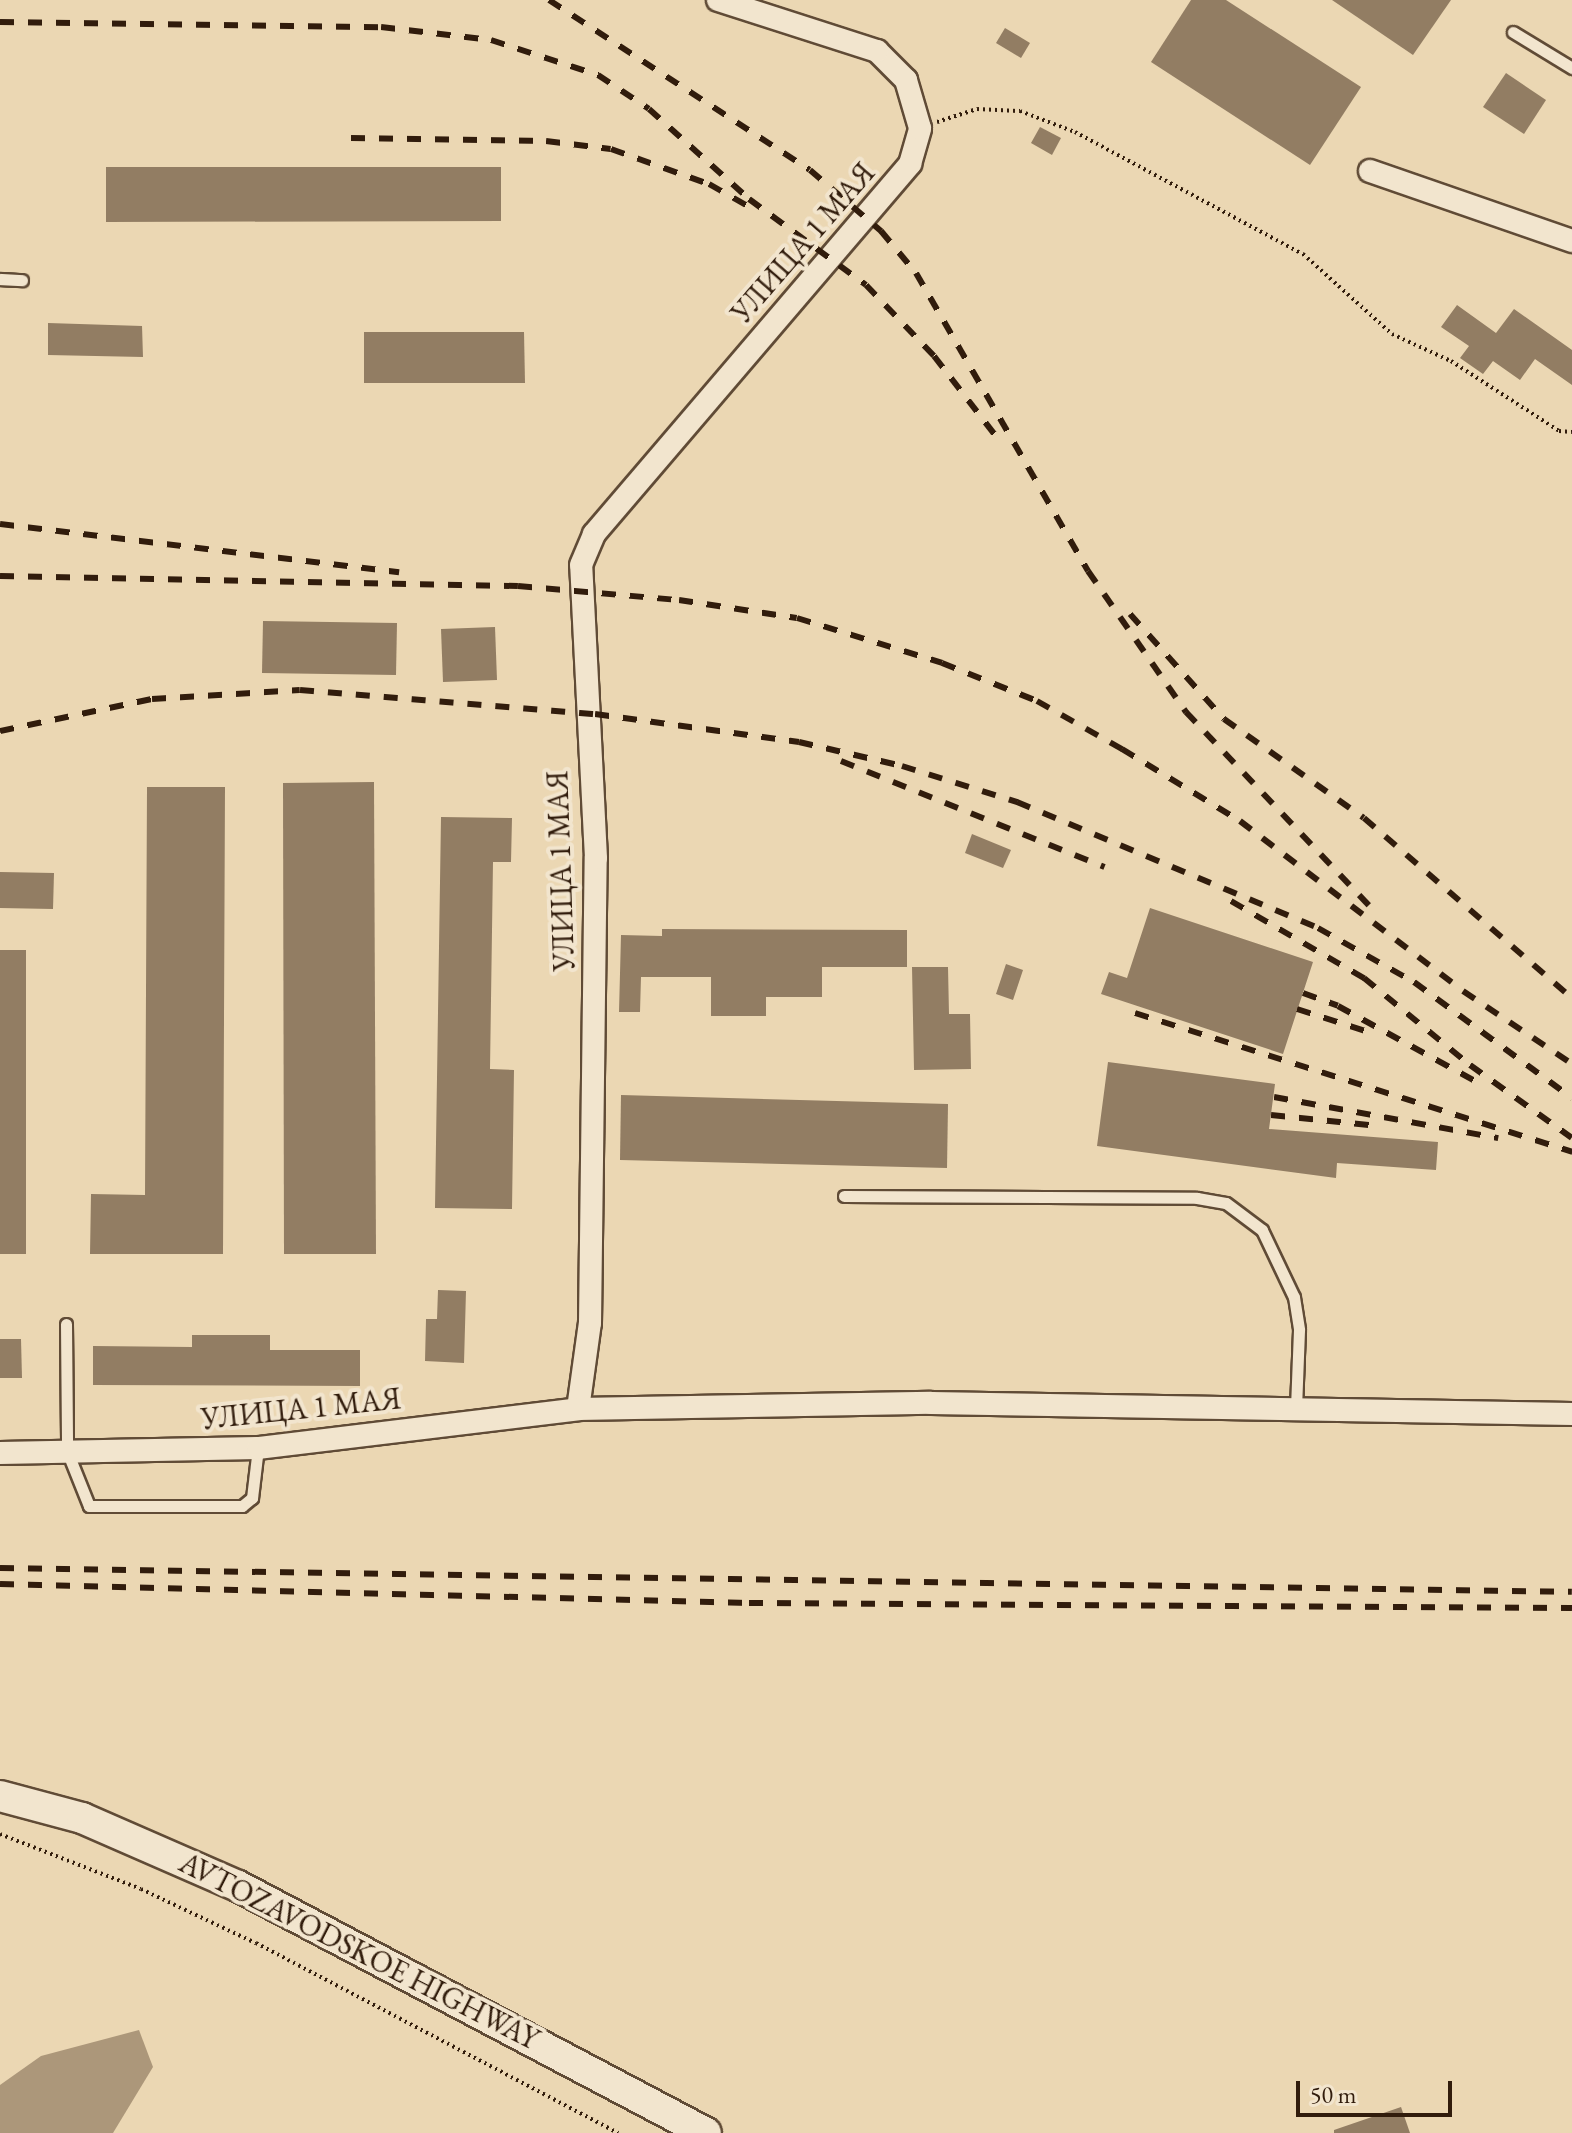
<!DOCTYPE html>
<meta charset="utf-8">
<style>
body{margin:0}
#map{position:relative;width:1572px;height:2133px;overflow:hidden;background:#ebd7b3;font-family:"EB Garamond",serif}
div>[style]{position:absolute}
[style*='--x']{left:calc(var(--x)*1px);top:calc(var(--y)*1px);width:calc(var(--w)*1px);rotate:calc(var(--a)*1deg)}
.water>*{inset:0;background:#ac977a}
.building>*{inset:0;background:#927d63}
.path>*{height:4px;margin-top:-2px;transform-origin:0;background:repeating-linear-gradient(90deg,#311c0c 0 2px,transparent 0 6px)}
.roads{filter:drop-shadow(2px 0 #604b36) drop-shadow(-2px 0 #604b36) drop-shadow(0 2px #604b36) drop-shadow(0 -2px #604b36)}
.lane>*{height:11px;margin:-5.5px;padding:0 5.5px;transform-origin:5.5px;border-radius:5.5px;background:#f2e5ce}
.street>*{height:22px;margin:-11px;padding:0 11px;transform-origin:11px;border-radius:11px;background:#f2e5ce}
.secondary>*{height:30px;margin:-15px;padding:0 15px;transform-origin:15px;border-radius:15px;background:#f2e5ce}
.rail>*{height:6px;margin-top:-3px;transform-origin:0;background:repeating-linear-gradient(90deg,#311c0c 0 14px,transparent 0 28px)}
span{translate:-50% -50%;white-space:nowrap;text-align:center;line-height:1.15;-webkit-text-stroke:8px #f2e5ce;paint-order:stroke}
.street-label{font-size:30px;color:#311c0c}
.scale{position:absolute;left:1296px;top:2081px;width:156px;height:36px;box-sizing:border-box;border:4px solid #311c0c;border-top:0;padding-left:10px;font-size:24px;line-height:28px;white-space:nowrap;color:#311c0c;-webkit-text-stroke:6px #f2e5ce;paint-order:stroke}
</style>
<div id="map">
<div class="water">
<i style="clip-path:polygon(139px 2030px,153px 2067px,113px 2133px,0 2133px,0 2085px,41px 2056px)"></i>
</div>
<div class="building">
<i style="clip-path:polygon(1191px 0,1226px 0,1361px 87px,1310px 165px,1151px 62px)"></i>
<i style="clip-path:polygon(1332px 0,1451px 0,1413px 55px)"></i>
<i style="clip-path:polygon(1005px 28px,1030px 43px,1021px 58px,996px 43px)"></i>
<i style="clip-path:polygon(1506px 73px,1546px 100px,1524px 134px,1483px 107px)"></i>
<i style="clip-path:polygon(1040px 127px,1061px 138px,1052px 155px,1031px 143px)"></i>
<i style="clip-path:polygon(106px 167px,501px 167px,501px 221px,106px 222px)"></i>
<i style="clip-path:polygon(1457px 305px,1496px 333px,1514px 309px,1572px 350px,1572px 385px,1535px 359px,1520px 380px,1493px 361px,1483px 374px,1460px 358px,1469px 346px,1441px 327px)"></i>
<i style="clip-path:polygon(48px 323px,142px 326px,143px 357px,48px 355px)"></i>
<i style="clip-path:polygon(364px 332px,524px 332px,525px 383px,364px 383px)"></i>
<i style="clip-path:polygon(263px 621px,397px 623px,396px 675px,262px 673px)"></i>
<i style="clip-path:polygon(495px 627px,497px 680px,443px 682px,441px 629px)"></i>
<i style="clip-path:polygon(374px 782px,376px 1254px,284px 1254px,283px 783px)"></i>
<i style="clip-path:polygon(147px 787px,225px 787px,223px 1254px,90px 1254px,91px 1194px,145px 1195px)"></i>
<i style="clip-path:polygon(441px 817px,512px 818px,511px 862px,493px 862px,490px 1069px,514px 1070px,512px 1209px,435px 1208px)"></i>
<i style="clip-path:polygon(972px 834px,1011px 850px,1003px 868px,965px 853px)"></i>
<i style="clip-path:polygon(0 872px,54px 873px,53px 909px,0 908px)"></i>
<i style="clip-path:polygon(1150px 908px,1313px 962px,1283px 1054px,1101px 994px,1109px 972px,1127px 978px)"></i>
<i style="clip-path:polygon(662px 929px,907px 930px,907px 967px,822px 967px,822px 997px,766px 997px,766px 1016px,711px 1016px,711px 977px,641px 977px,640px 1012px,619px 1012px,621px 935px,662px 936px)"></i>
<i style="clip-path:polygon(0 950px,26px 950px,26px 1254px,0 1254px)"></i>
<i style="clip-path:polygon(1006px 964px,1023px 970px,1013px 1000px,996px 994px)"></i>
<i style="clip-path:polygon(912px 967px,948px 967px,949px 1014px,970px 1014px,971px 1069px,914px 1070px)"></i>
<i style="clip-path:polygon(1108px 1062px,1275px 1084px,1269px 1129px,1438px 1142px,1436px 1170px,1337px 1163px,1336px 1178px,1097px 1146px)"></i>
<i style="clip-path:polygon(621px 1095px,948px 1104px,947px 1168px,620px 1160px)"></i>
<i style="clip-path:polygon(438px 1290px,466px 1291px,464px 1363px,425px 1361px,426px 1319px,437px 1319px)"></i>
<i style="clip-path:polygon(192px 1335px,270px 1335px,270px 1350px,360px 1350px,360px 1386px,93px 1385px,93px 1346px,192px 1347px)"></i>
<i style="clip-path:polygon(0 1339px,21px 1339px,22px 1378px,0 1378px)"></i>
<i style="clip-path:polygon(1401px 2107px,1410px 2133px,1334px 2133px,1334px 2130px)"></i>
</div>
<div class="path">
<i style="--x:937;--y:122;--w:42;--a:-18"></i>
<i style="--x:977;--y:109;--w:43;--a:2.7"></i>
<i style="--x:1020;--y:111;--w:59;--a:20.9"></i>
<i style="--x:1075;--y:132;--w:259;--a:28.2"></i>
<i style="--x:1303;--y:254;--w:120;--a:42"></i>
<i style="--x:1392;--y:334;--w:65;--a:24.6"></i>
<i style="--x:1451;--y:361;--w:129;--a:32.9"></i>
<i style="--x:1559;--y:431;--w:13;--a:4"></i>
<i style="--x:0;--y:1834;--w:151;--a:21.3"></i>
<i style="--x:141;--y:1889;--w:127;--a:25.2"></i>
<i style="--x:256;--y:1943;--w:409;--a:27.7"></i>
</div>
<div class="roads">
<div class="lane">
<i style="--x:1513;--y:32;--w:69;--a:31.4"></i>
<i style="--x:0;--y:279;--w:22;--a:3"></i>
<i style="--x:844;--y:1196;--w:353;--a:0.3"></i>
<i style="--x:1197;--y:1198;--w:29;--a:10"></i>
<i style="--x:1226;--y:1203;--w:45;--a:36.9"></i>
<i style="--x:1262;--y:1230;--w:74;--a:64.5"></i>
<i style="--x:1294;--y:1297;--w:33;--a:81"></i>
<i style="--x:1299;--y:1330;--w:79;--a:92.2"></i>
<i style="--x:66;--y:1324;--w:127;--a:89.5"></i>
<i style="--x:67;--y:1451;--w:59;--a:68.2"></i>
<i style="--x:89;--y:1506;--w:153;--a:0"></i>
<i style="--x:242;--y:1506;--w:13;--a:-39"></i>
<i style="--x:252;--y:1498;--w:50;--a:-83.2"></i>
</div>
<div class="street">
<i style="--x:1370;--y:171;--w:214;--a:19.1"></i>
<i style="--x:578;--y:1409;--w:87;--a:-82.1"></i>
<i style="--x:590;--y:1323;--w:465;--a:-89.3"></i>
<i style="--x:596;--y:858;--w:293;--a:-92.9"></i>
<i style="--x:581;--y:565;--w:34;--a:-67"></i>
<i style="--x:594;--y:534;--w:487;--a:-49.5"></i>
<i style="--x:910;--y:164;--w:37;--a:-74"></i>
<i style="--x:920;--y:128;--w:50;--a:-106.3"></i>
<i style="--x:906;--y:80;--w:41;--a:-135"></i>
<i style="--x:877;--y:51;--w:167;--a:-162.2"></i>
<i style="--x:0;--y:1453;--w:258;--a:-1.1"></i>
<i style="--x:258;--y:1448;--w:322;--a:-6.9"></i>
<i style="--x:578;--y:1409;--w:353;--a:-1"></i>
<i style="--x:931;--y:1403;--w:641;--a:0.98"></i>
</div>
<div class="secondary">
<i style="--x:0;--y:1796;--w:85;--a:15"></i>
<i style="--x:82;--y:1818;--w:170;--a:23.6"></i>
<i style="--x:238;--y:1886;--w:529;--a:27.82"></i>
</div>
</div>
<div class="rail">
<i style="--x:549;--y:0;--w:311;--a:33.1"></i>
<i style="--x:810;--y:170;--w:94;--a:40.7"></i>
<i style="--x:881;--y:231;--w:55;--a:50.2"></i>
<i style="--x:916;--y:273;--w:344;--a:60"></i>
<i style="--x:1088;--y:571;--w:172;--a:55.2"></i>
<i style="--x:1186;--y:712;--w:271;--a:46.6"></i>
<i style="--x:0;--y:22;--w:381;--a:0.8"></i>
<i style="--x:381;--y:27;--w:111;--a:6.7"></i>
<i style="--x:491;--y:40;--w:113;--a:18.1"></i>
<i style="--x:598;--y:75;--w:61;--a:33.7"></i>
<i style="--x:649;--y:109;--w:135;--a:42"></i>
<i style="--x:749;--y:199;--w:145;--a:36.3"></i>
<i style="--x:866;--y:285;--w:98;--a:46.2"></i>
<i style="--x:934;--y:356;--w:100;--a:52.3"></i>
<i style="--x:351;--y:138;--w:195;--a:0.9"></i>
<i style="--x:546;--y:141;--w:65;--a:7"></i>
<i style="--x:611;--y:149;--w:104;--a:19.7"></i>
<i style="--x:709;--y:184;--w:43;--a:29.6"></i>
<i style="--x:0;--y:524;--w:402;--a:6.9"></i>
<i style="--x:0;--y:576;--w:518;--a:1.11"></i>
<i style="--x:518;--y:586;--w:162;--a:5"></i>
<i style="--x:679;--y:600;--w:119;--a:8.7"></i>
<i style="--x:797;--y:618;--w:152;--a:17.2"></i>
<i style="--x:942;--y:663;--w:102;--a:21.8"></i>
<i style="--x:1037;--y:701;--w:98;--a:29.5"></i>
<i style="--x:1122;--y:749;--w:138;--a:31.4"></i>
<i style="--x:1240;--y:821;--w:280;--a:37.3"></i>
<i style="--x:1463;--y:991;--w:131;--a:33.8"></i>
<i style="--x:1130;--y:614;--w:141;--a:48.2"></i>
<i style="--x:1224;--y:719;--w:171;--a:35.3"></i>
<i style="--x:1364;--y:818;--w:275;--a:40.9"></i>
<i style="--x:0;--y:731;--w:155;--a:-11.9"></i>
<i style="--x:152;--y:699;--w:148;--a:-3.5"></i>
<i style="--x:300;--y:690;--w:296;--a:4.7"></i>
<i style="--x:595;--y:714;--w:206;--a:7.8"></i>
<i style="--x:799;--y:742;--w:106;--a:13.1"></i>
<i style="--x:902;--y:766;--w:121;--a:17.4"></i>
<i style="--x:1017;--y:802;--w:326;--a:22.7"></i>
<i style="--x:1318;--y:928;--w:110;--a:29.4"></i>
<i style="--x:1414;--y:982;--w:196;--a:36.3"></i>
<i style="--x:841;--y:761;--w:284;--a:21.9"></i>
<i style="--x:1231;--y:901;--w:154;--a:30.1"></i>
<i style="--x:1364;--y:978;--w:137;--a:39.4"></i>
<i style="--x:1470;--y:1065;--w:125;--a:35.6"></i>
<i style="--x:1303;--y:993;--w:37;--a:20"></i>
<i style="--x:1338;--y:1006;--w:158;--a:28.7"></i>
<i style="--x:1297;--y:1009;--w:82;--a:17.8"></i>
<i style="--x:1135;--y:1013;--w:459;--a:17.6"></i>
<i style="--x:1274;--y:1097;--w:228;--a:10.4"></i>
<i style="--x:1271;--y:1115;--w:108;--a:5.9"></i>
<i style="--x:0;--y:1568;--w:1572;--a:0.87"></i>
<i style="--x:0;--y:1584;--w:749;--a:1.45"></i>
<i style="--x:749;--y:1603;--w:823;--a:0.35"></i>
</div>
<div class="street-label">
<span style="left:803px;top:243px;rotate:-49deg">УЛИЦА 1 МАЯ</span>
<span style="left:561px;top:871px;rotate:-92deg">УЛИЦА 1 МАЯ</span>
<span style="left:301px;top:1409px;rotate:-6deg">УЛИЦА 1 МАЯ</span>
<span style="left:359px;top:1951px;rotate:27deg">AVTOZAVODSKOE HIGHWAY</span>
</div>
<div class="scale">50 m</div>
</div>
